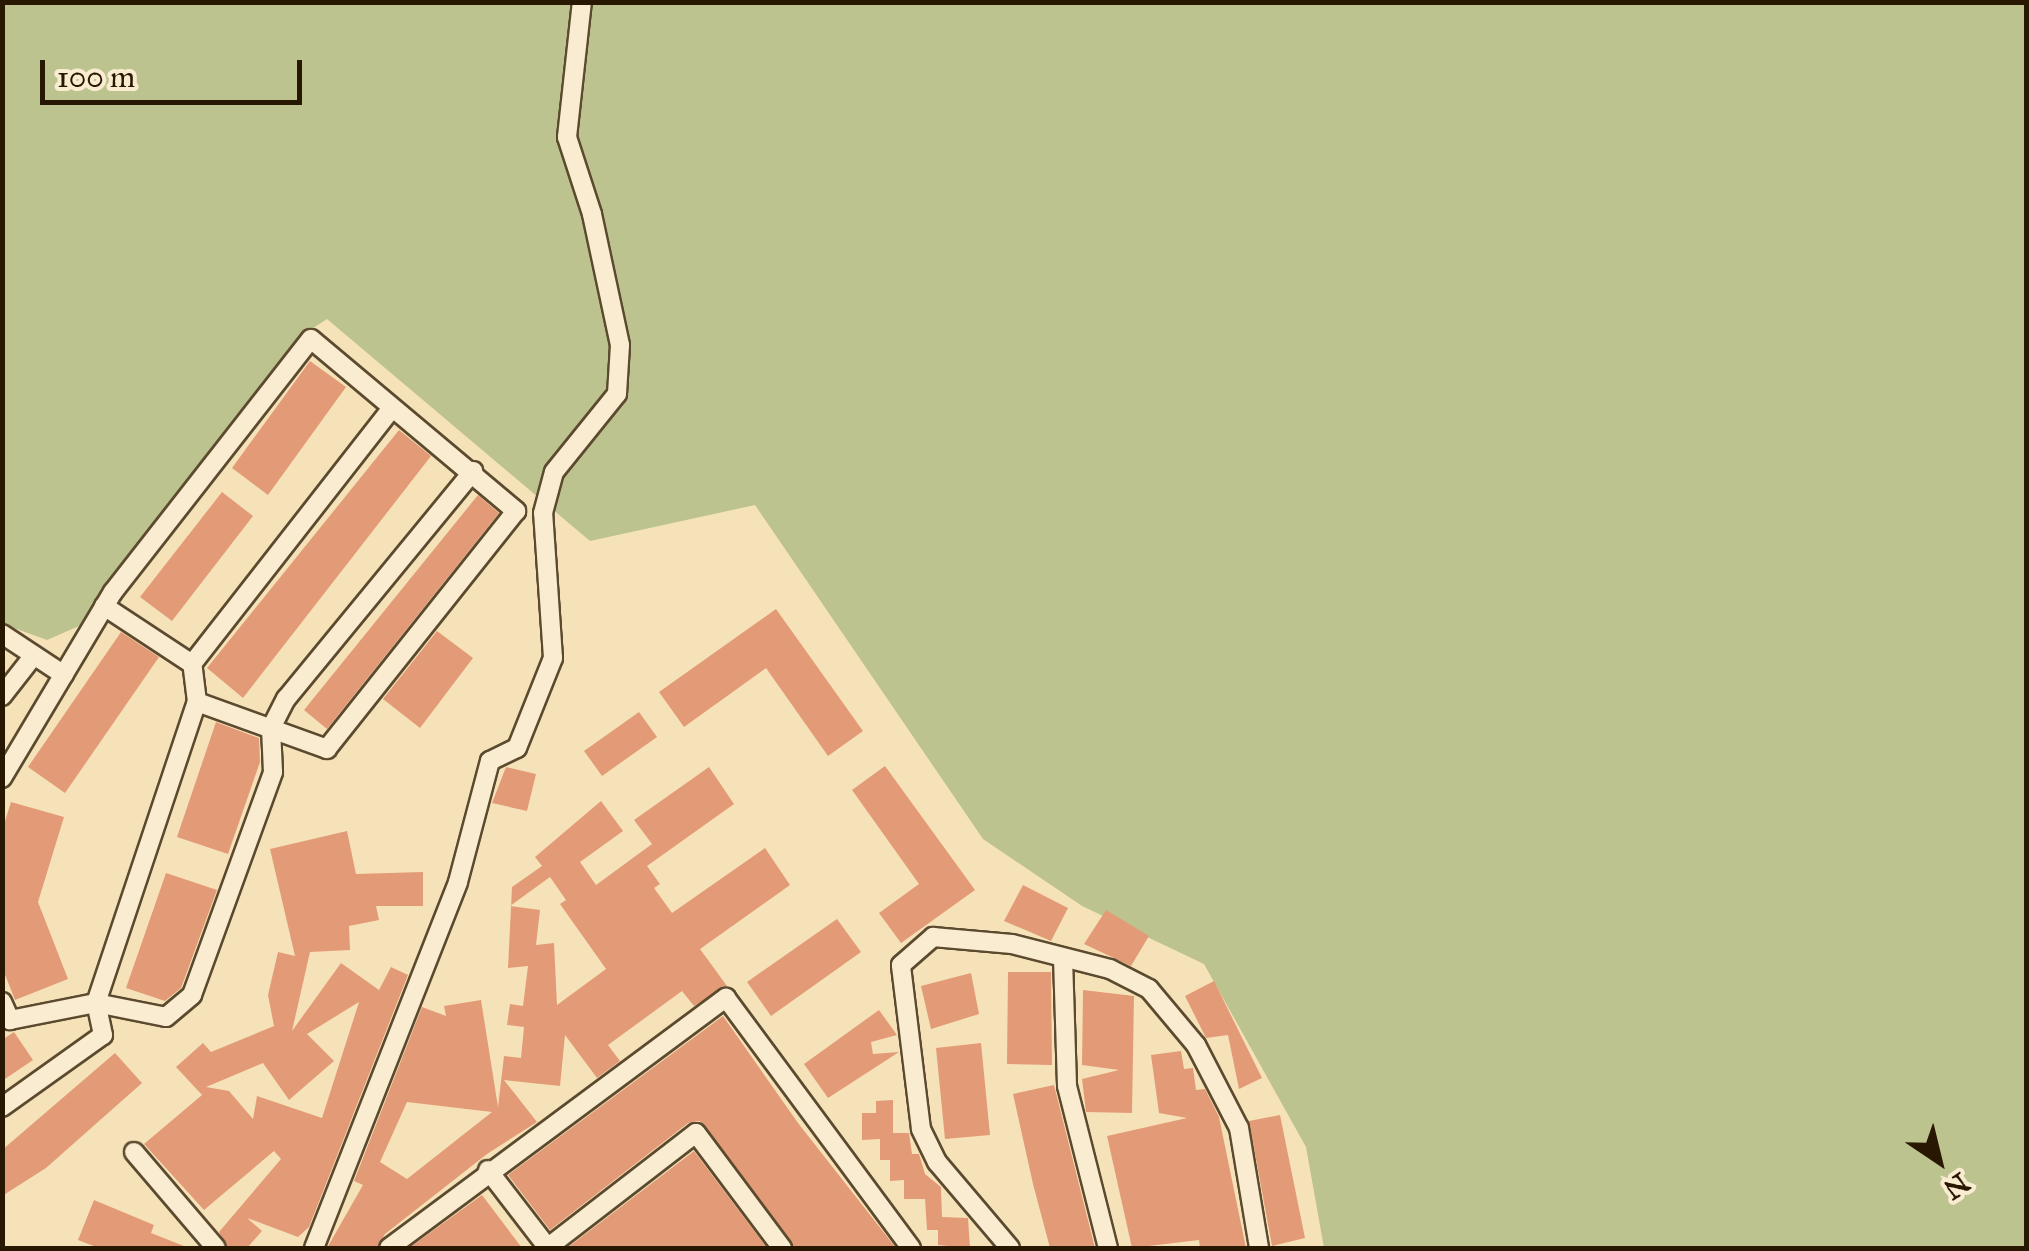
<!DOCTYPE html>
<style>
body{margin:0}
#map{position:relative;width:2029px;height:1251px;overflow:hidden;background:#f6e2b8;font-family:"IM FELL Great Primer",serif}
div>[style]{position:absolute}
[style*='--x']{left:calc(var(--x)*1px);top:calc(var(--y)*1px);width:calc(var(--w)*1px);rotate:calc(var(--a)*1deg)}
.green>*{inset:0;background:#bcc38f}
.building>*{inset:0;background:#e39b77}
.roads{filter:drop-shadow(2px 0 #5c4a2f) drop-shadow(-2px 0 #5c4a2f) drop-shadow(0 2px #5c4a2f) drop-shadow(0 -2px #5c4a2f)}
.minor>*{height:18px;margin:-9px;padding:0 9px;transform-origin:9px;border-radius:9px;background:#f9ecd1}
span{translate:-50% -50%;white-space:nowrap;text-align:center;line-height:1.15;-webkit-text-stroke:8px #f9ecd1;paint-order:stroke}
.frame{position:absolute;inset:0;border:5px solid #281701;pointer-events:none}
.north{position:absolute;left:1889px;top:1111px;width:100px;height:100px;-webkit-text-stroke:8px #f9ecd1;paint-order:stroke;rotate:145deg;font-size:28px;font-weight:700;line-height:40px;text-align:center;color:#281701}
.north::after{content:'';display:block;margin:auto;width:35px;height:45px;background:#281701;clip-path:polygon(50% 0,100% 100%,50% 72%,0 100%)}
.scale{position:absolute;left:40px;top:60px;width:262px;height:45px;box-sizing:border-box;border:5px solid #281701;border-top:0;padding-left:12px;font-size:30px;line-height:35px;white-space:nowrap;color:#281701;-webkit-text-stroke:8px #f9ecd1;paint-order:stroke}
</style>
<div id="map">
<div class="green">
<i style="clip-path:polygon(2px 3px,2026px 3px,2026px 1248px,1324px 1248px,1306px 1147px,1204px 964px,1082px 906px,983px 839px,755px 505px,590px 541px,327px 319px,310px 330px,79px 626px,47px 640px,3px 624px)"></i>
</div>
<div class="building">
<i style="clip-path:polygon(310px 361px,346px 387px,268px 495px,232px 468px)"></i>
<i style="clip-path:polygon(399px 430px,431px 456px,243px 698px,207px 668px)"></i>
<i style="clip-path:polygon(222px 492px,253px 516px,172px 621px,140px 597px)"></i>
<i style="clip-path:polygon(478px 495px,499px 513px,327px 729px,304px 710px)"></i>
<i style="clip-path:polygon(776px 609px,863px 731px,828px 756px,766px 668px,684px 727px,659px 692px)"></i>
<i style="clip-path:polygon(437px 631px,473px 658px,420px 728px,383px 699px)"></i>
<i style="clip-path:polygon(121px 632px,159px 657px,65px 793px,28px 767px)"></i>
<i style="clip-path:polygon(639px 712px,657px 737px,602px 776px,584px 751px)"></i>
<i style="clip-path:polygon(216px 722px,259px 738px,260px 762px,228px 854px,177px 837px)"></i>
<i style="clip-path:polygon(885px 766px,975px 890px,901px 943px,879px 913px,919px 884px,852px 790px)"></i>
<i style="clip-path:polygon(506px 767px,536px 774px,527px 811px,492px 803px)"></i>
<i style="clip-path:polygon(evenodd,709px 767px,734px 804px,647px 866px,660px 884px,654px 888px,672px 913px,765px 848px,790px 885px,700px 949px,727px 986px,694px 1006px,682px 991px,608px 1045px,620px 1061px,597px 1078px,565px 1035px,560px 1086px,504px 1080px,537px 1122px,487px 1154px,385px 1234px,377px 1248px,327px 1248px,363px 1185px,354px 1181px,422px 1007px,446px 1016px,444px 1006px,481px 1000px,498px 1107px,504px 1056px,521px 1058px,524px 1027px,507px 1025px,510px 1004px,523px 1006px,528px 966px,508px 968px,512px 887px,542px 866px,535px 857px,601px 801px,623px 831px,580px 862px,596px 885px,652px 844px,634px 820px,709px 767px,550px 877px,566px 900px,560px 904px,606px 969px,557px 1005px,554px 943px,536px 945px,540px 910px,510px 906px,550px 877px,709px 767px,407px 1102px,492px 1112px,407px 1179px,380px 1162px,407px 1102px)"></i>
<i style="clip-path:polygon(11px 802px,64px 817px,38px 902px,68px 979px,15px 1000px,2px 967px,2px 831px)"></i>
<i style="clip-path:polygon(evenodd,347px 831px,356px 874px,423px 872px,423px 906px,376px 906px,379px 920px,349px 926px,350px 950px,310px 952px,292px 1031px,341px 963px,379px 990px,391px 967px,408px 975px,309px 1227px,298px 1237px,247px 1218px,262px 1231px,247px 1248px,228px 1248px,219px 1232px,281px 1159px,274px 1151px,204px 1210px,144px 1144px,202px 1095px,176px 1067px,203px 1043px,211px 1052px,274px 1026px,268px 995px,278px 952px,295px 956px,270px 849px,347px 831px,359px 1002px,322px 1118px,257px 1096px,253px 1119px,229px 1091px,206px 1087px,263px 1063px,289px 1100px,334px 1061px,307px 1034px,359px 1002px)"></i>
<i style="clip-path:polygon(166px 873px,217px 890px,181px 988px,165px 1001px,126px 988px)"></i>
<i style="clip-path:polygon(1023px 885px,1068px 908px,1051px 941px,1004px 921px)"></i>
<i style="clip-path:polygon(1106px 910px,1149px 936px,1131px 966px,1084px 944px)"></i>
<i style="clip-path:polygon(837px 919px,861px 952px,771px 1016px,747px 982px)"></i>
<i style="clip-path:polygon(1008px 972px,1051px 972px,1052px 1065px,1007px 1064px)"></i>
<i style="clip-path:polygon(971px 973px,979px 1014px,931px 1029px,921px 986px)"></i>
<i style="clip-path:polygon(1214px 981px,1262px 1078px,1239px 1089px,1228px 1035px,1206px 1038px,1185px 996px)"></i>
<i style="clip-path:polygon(1083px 990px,1134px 996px,1132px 1113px,1086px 1112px,1082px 1079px,1119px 1070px,1082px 1065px)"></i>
<i style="clip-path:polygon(879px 1010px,897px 1035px,871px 1042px,873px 1054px,899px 1052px,828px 1098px,804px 1064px)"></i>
<i style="clip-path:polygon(723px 1016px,798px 1123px,896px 1248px,794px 1248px,700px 1121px,688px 1123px,550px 1230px,508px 1175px)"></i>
<i style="clip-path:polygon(14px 1032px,33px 1060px,2px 1081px,2px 1040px)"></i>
<i style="clip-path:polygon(981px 1043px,990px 1135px,945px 1139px,936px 1048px)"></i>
<i style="clip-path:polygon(1181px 1051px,1184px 1069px,1193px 1068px,1196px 1090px,1205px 1089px,1219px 1117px,1246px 1248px,1200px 1248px,1199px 1240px,1132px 1248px,1107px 1136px,1187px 1118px,1159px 1113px,1151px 1055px)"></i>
<i style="clip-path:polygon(115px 1053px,142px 1083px,46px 1168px,2px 1196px,2px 1150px)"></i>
<i style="clip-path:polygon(1054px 1085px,1055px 1089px,1095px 1248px,1050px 1248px,1033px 1184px,1013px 1094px)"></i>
<i style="clip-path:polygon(893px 1100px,893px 1133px,909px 1133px,912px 1154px,919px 1154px,925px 1174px,941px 1187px,942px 1217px,968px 1218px,970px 1248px,938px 1245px,938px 1230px,927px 1230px,925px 1199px,904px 1199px,904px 1180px,890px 1181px,890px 1160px,880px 1160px,880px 1139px,862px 1140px,862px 1113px,876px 1113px,876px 1101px)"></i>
<i style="clip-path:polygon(1280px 1115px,1305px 1238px,1272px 1246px,1249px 1121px)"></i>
<i style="clip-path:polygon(694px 1151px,767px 1248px,567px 1248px)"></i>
<i style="clip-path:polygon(482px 1195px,522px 1248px,409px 1248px)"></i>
<i style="clip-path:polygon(94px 1200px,154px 1225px,151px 1233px,189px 1248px,99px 1248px,78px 1240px)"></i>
</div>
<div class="roads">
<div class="minor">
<i style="--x:104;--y:606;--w:105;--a:33.4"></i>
<i style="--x:2;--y:634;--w:74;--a:33.5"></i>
<i style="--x:2;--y:696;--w:47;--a:-51.9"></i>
<i style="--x:2;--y:778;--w:217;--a:-59.2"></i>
<i style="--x:113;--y:592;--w:321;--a:-52"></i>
<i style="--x:311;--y:339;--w:268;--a:40"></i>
<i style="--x:516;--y:511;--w:304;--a:128.5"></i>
<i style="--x:327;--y:749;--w:138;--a:-160.1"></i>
<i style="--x:1063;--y:958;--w:128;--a:88.2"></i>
<i style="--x:1067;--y:1086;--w:167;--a:75.8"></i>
<i style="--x:2;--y:1002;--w:20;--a:66"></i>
<i style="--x:10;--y:1020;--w:88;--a:-11.2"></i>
<i style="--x:96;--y:1003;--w:71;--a:11.3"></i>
<i style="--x:166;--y:1017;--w:34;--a:-40"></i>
<i style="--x:192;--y:995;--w:237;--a:-70"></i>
<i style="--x:273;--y:772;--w:44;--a:-92.6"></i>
<i style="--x:271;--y:728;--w:33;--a:-63"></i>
<i style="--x:286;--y:699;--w:295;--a:-50.6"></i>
<i style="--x:2;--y:1107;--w:124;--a:-35.5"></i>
<i style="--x:103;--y:1035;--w:33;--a:-102"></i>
<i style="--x:96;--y:1003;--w:317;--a:-71.5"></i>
<i style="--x:197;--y:702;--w:38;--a:-97"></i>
<i style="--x:192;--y:664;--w:325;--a:-52"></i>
<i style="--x:134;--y:1152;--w:126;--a:49.5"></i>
<i style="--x:488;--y:1170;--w:98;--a:52.4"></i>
<i style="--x:314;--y:1248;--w:393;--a:-68.5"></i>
<i style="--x:458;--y:882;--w:125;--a:-75.2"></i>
<i style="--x:490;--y:761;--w:30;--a:-26"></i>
<i style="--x:517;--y:748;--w:97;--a:-68.2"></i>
<i style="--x:553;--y:658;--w:145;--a:-93.9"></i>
<i style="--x:543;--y:513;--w:42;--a:-75"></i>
<i style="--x:554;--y:472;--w:100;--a:-51.1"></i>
<i style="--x:617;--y:394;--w:49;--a:-86.5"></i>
<i style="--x:620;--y:345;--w:134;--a:-102.1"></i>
<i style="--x:592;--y:214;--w:81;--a:-108"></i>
<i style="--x:567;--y:137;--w:136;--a:-83.7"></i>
<i style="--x:389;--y:1248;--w:420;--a:-36.6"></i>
<i style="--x:726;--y:998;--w:311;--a:53.5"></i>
<i style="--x:547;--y:1248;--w:188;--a:-37.7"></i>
<i style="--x:696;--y:1133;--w:144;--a:53.2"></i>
<i style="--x:1010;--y:1248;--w:113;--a:-130.3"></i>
<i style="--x:937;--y:1162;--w:37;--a:-116"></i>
<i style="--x:921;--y:1129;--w:165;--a:-97"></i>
<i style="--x:901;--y:965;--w:43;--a:-41.2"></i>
<i style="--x:933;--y:937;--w:79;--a:5.1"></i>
<i style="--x:1012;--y:944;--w:101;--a:14.3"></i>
<i style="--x:1110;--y:969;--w:44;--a:27.1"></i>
<i style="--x:1149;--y:989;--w:73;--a:50"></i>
<i style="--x:1196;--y:1045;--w:93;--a:62.6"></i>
<i style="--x:1239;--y:1128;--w:122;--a:80.5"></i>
</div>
</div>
<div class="frame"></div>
<div class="north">N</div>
<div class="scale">100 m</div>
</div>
